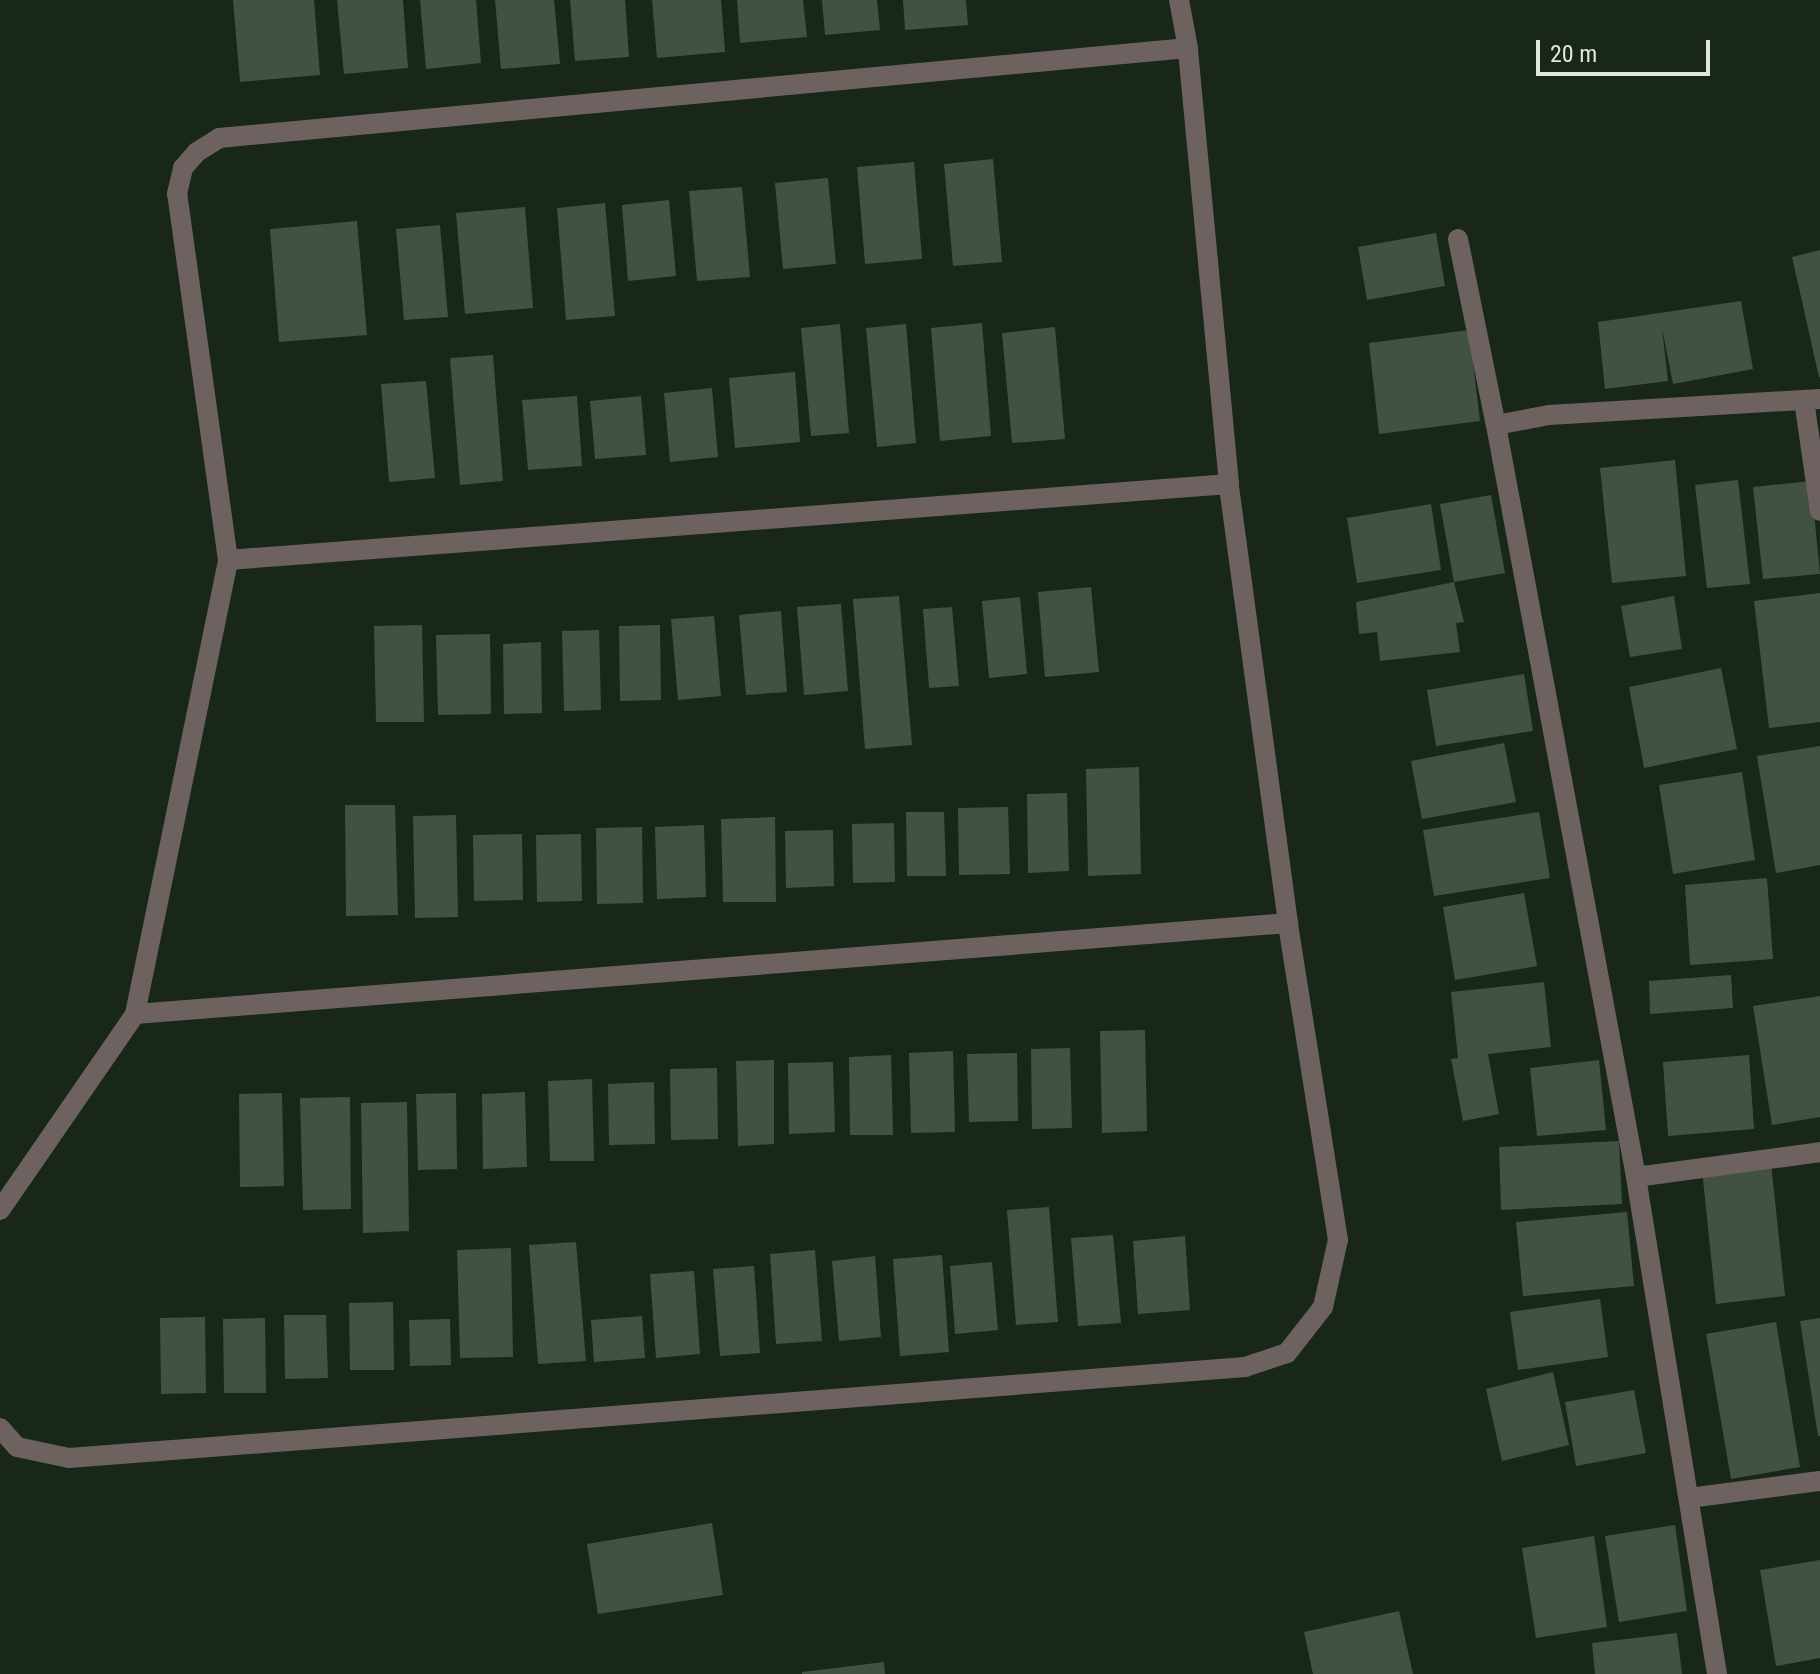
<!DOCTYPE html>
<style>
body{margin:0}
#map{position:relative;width:1820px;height:1674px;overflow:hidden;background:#182718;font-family:"Roboto Condensed",sans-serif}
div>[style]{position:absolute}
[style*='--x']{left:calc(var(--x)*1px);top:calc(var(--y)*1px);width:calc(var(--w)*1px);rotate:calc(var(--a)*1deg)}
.building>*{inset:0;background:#425242}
.minor>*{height:20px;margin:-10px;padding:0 10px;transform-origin:10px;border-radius:10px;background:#6e6261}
span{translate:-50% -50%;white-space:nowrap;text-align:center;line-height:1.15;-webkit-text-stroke:6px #182718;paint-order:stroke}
.scale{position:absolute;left:1536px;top:40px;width:174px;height:36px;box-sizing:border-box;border:4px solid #dee8de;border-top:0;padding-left:10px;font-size:24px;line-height:28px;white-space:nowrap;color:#dee8de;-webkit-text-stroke:6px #182718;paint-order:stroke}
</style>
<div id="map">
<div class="building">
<i style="clip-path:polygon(233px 0,314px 0,320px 75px,240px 82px)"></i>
<i style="clip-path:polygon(337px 0,403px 0,408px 68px,344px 74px)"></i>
<i style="clip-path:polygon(420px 0,476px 0,481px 63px,426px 69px)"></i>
<i style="clip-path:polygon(495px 0,554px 0,560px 64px,501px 69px)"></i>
<i style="clip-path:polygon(570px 0,625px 0,629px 57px,575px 61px)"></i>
<i style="clip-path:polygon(652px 0,721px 0,725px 52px,657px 58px)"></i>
<i style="clip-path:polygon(737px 0,803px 0,807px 37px,740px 43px)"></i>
<i style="clip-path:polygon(822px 0,877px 0,880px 30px,825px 35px)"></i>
<i style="clip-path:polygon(903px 0,966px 0,968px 25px,905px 30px)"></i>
<i style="clip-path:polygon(993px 159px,1002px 262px,953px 266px,944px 164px)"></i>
<i style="clip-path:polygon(914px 162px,922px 259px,865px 264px,857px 167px)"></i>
<i style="clip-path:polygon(828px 178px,836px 264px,783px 269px,775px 183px)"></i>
<i style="clip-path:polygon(742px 187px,750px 277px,697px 281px,689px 191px)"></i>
<i style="clip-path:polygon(669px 200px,676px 276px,628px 281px,622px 205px)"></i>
<i style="clip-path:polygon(605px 203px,615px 316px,566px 320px,557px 208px)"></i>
<i style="clip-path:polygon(525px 207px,533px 308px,465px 314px,456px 213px)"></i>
<i style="clip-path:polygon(357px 221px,367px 335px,279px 342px,270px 229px)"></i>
<i style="clip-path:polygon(440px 225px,448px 317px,404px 320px,396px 229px)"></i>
<i style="clip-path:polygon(1436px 233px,1445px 286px,1367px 300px,1358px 247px)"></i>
<i style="clip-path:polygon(1820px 250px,1820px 377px,1819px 377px,1792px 257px)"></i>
<i style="clip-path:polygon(1741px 301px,1753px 369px,1673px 384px,1662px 328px,1668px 381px,1605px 389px,1598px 322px)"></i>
<i style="clip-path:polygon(982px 323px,991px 436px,940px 441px,931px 328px)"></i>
<i style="clip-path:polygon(840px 324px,849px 433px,811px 436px,801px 328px)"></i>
<i style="clip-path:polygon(906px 324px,916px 443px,877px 447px,866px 328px)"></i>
<i style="clip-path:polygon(1055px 327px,1065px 439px,1012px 443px,1002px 333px)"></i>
<i style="clip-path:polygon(1469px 330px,1480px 421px,1379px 434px,1369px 343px)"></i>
<i style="clip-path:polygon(493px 355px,503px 481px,460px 485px,450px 358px)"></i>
<i style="clip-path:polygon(795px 372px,800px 442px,735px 448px,729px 378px)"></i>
<i style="clip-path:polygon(426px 381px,435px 478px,389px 482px,381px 384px)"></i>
<i style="clip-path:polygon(712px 388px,718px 457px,670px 462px,664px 393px)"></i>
<i style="clip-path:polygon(577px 396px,582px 466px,528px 470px,522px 400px)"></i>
<i style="clip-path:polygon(641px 396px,646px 455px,595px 459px,590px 401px)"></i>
<i style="clip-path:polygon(1675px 460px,1686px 576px,1612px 583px,1600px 468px)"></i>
<i style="clip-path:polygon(1738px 480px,1750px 584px,1707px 588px,1695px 485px)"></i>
<i style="clip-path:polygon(1811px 481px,1820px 574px,1763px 579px,1753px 487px)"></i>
<i style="clip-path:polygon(1491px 495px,1505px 573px,1454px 582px,1440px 504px)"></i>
<i style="clip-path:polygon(1431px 504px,1441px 570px,1357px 583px,1347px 518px)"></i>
<i style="clip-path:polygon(1454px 582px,1464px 622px,1456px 623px,1460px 652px,1380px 661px,1377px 632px,1359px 634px,1356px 602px)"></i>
<i style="clip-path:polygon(1091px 587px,1099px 672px,1045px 677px,1038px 592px)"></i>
<i style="clip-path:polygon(1820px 593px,1820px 722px,1769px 728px,1754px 601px)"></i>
<i style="clip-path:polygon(899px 596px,912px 745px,865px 749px,853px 599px)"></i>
<i style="clip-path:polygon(1674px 596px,1682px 649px,1630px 657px,1621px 606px)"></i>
<i style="clip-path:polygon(1020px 597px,1027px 674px,989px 678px,982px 601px)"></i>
<i style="clip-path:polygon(841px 604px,848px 691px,804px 695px,797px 607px)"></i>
<i style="clip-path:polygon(952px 607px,959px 686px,929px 688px,923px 609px)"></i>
<i style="clip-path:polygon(781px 611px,787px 692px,746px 695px,739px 615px)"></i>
<i style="clip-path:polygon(714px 616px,721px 696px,678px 700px,671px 619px)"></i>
<i style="clip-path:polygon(422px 625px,424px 722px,376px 722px,374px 626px)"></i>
<i style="clip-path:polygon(660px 625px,661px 700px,620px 701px,619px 626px)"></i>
<i style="clip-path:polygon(599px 630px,601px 710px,564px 711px,562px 631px)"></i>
<i style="clip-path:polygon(490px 634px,491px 714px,438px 715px,436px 635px)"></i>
<i style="clip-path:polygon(541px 642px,542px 713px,504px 714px,503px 644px)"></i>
<i style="clip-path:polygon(1721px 668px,1737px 749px,1644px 768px,1629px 687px)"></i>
<i style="clip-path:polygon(1524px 674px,1533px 731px,1436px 746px,1427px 690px)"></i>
<i style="clip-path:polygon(1504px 743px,1516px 802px,1422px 819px,1411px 761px)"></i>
<i style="clip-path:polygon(1820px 746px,1820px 865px,1776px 873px,1757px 756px)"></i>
<i style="clip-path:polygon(1139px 767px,1141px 874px,1088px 876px,1086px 769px)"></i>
<i style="clip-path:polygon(1742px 772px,1755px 860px,1673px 874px,1659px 785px)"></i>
<i style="clip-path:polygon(1067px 793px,1069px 871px,1028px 873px,1027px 794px)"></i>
<i style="clip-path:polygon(345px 805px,395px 805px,398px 915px,346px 916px)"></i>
<i style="clip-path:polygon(1008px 807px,1010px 874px,959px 875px,958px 808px)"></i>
<i style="clip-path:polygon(906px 812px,944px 812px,946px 876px,907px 876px)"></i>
<i style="clip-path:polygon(1539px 812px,1550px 878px,1434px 896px,1423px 830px)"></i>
<i style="clip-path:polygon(456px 815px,458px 917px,415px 918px,413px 816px)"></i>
<i style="clip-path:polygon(775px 817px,776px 902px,723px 902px,721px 819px)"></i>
<i style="clip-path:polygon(894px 823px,895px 882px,853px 883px,852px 824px)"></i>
<i style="clip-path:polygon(704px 825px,706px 897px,657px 899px,655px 827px)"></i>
<i style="clip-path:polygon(642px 827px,643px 903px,597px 904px,596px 828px)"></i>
<i style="clip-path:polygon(833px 830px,834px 886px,786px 888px,785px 831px)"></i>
<i style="clip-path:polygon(522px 834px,523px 900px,474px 901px,473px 835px)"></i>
<i style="clip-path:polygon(581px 834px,582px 901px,537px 902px,536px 835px)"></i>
<i style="clip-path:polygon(1767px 878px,1773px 959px,1690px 965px,1685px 885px)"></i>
<i style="clip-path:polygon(1524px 893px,1537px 966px,1455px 980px,1443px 907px)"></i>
<i style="clip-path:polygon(1731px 975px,1733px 1008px,1650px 1014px,1649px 981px)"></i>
<i style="clip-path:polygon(1544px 982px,1551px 1047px,1488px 1054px,1499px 1114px,1463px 1121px,1451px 1059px,1458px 1058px,1451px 992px)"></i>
<i style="clip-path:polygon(1820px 996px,1820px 1117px,1772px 1125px,1753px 1006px)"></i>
<i style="clip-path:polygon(1145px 1030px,1147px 1131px,1102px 1133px,1100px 1031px)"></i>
<i style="clip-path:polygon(1070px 1048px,1072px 1128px,1032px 1129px,1031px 1049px)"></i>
<i style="clip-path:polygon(953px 1051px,955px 1132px,911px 1133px,909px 1053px)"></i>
<i style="clip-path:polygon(1017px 1053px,1018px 1121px,969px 1122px,967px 1054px)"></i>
<i style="clip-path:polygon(891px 1055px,893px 1135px,850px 1135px,849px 1057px)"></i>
<i style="clip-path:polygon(1749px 1055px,1754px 1129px,1668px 1136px,1663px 1062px)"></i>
<i style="clip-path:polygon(774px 1060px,774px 1144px,738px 1146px,736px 1061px)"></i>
<i style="clip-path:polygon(1599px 1060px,1606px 1130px,1537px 1136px,1530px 1068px)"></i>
<i style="clip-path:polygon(833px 1062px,835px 1132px,789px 1134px,788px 1063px)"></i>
<i style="clip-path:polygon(717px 1068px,718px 1139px,671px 1140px,670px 1069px)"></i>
<i style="clip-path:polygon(592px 1079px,594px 1161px,550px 1161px,548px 1081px)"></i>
<i style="clip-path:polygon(654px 1082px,655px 1144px,609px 1145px,608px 1084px)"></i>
<i style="clip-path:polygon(525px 1092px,527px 1167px,483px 1169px,482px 1094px)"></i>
<i style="clip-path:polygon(282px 1093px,284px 1186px,240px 1187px,239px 1094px)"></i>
<i style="clip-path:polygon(456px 1093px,457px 1169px,418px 1170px,416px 1094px)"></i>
<i style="clip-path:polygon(350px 1097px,351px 1209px,303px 1210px,300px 1098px)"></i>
<i style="clip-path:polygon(407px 1102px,409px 1231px,363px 1233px,361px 1103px)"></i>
<i style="clip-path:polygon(1619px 1141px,1622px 1204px,1501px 1210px,1499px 1147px)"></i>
<i style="clip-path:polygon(1771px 1163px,1785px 1296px,1716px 1304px,1702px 1170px)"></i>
<i style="clip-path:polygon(1049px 1207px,1058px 1322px,1016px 1325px,1007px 1210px)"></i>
<i style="clip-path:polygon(1627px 1212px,1634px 1286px,1523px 1296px,1516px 1222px)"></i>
<i style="clip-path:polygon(1113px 1235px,1121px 1323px,1078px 1326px,1071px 1238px)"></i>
<i style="clip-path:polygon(1185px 1236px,1190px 1310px,1138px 1314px,1133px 1241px)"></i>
<i style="clip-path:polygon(576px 1242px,586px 1361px,538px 1364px,529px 1245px)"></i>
<i style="clip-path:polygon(511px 1248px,513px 1357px,460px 1358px,457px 1250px)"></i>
<i style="clip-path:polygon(815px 1250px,822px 1341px,776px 1344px,770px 1254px)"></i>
<i style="clip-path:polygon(942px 1255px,949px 1352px,900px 1356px,893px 1259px)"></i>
<i style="clip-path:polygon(875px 1256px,881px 1337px,839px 1341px,832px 1261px)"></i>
<i style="clip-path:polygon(992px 1262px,998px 1330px,955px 1334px,950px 1266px)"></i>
<i style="clip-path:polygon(754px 1266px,760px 1353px,720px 1356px,713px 1269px)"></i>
<i style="clip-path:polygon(694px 1271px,700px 1354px,656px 1358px,650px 1274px)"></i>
<i style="clip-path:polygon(1600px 1299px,1608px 1357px,1518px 1370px,1510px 1312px)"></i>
<i style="clip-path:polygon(393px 1302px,394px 1370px,350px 1370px,349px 1303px)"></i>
<i style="clip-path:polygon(284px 1315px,326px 1315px,328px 1378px,285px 1379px)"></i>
<i style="clip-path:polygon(642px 1316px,645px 1358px,594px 1362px,591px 1320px)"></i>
<i style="clip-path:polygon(205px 1317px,206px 1393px,161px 1394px,160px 1318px)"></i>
<i style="clip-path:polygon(265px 1318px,266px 1393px,224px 1393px,223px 1319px)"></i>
<i style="clip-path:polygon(1820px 1318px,1820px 1436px,1818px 1436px,1800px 1321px)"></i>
<i style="clip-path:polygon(450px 1319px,451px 1365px,410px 1366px,409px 1320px)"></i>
<i style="clip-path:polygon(1776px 1322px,1800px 1467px,1731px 1479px,1706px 1334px)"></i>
<i style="clip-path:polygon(1553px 1372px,1569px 1445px,1502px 1461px,1486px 1389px)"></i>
<i style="clip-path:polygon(1634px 1390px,1646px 1453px,1576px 1466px,1565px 1402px)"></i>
<i style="clip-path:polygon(712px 1523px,723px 1595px,598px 1614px,587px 1544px)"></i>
<i style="clip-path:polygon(1675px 1525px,1687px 1611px,1619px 1622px,1605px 1536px)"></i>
<i style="clip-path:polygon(1594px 1536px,1607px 1627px,1536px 1638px,1522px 1548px)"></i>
<i style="clip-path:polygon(1820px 1560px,1820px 1658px,1776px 1666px,1760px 1570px)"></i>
<i style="clip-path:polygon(1399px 1611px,1413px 1674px,1313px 1674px,1304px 1632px)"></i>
<i style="clip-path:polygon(1677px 1633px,1682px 1674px,1595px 1674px,1592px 1643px)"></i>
<i style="clip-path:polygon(884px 1662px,885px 1674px,802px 1674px,802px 1672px)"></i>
</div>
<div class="minor">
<i style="--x:1458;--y:239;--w:190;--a:78.5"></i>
<i style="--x:1804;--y:400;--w:112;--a:81.8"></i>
<i style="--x:228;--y:560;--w:1004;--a:-4.34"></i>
<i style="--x:135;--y:1014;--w:1157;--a:-4.51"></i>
<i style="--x:1636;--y:1177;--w:186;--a:-7.7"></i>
<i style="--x:0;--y:1210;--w:238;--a:-55.4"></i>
<i style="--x:135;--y:1014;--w:463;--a:-78.4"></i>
<i style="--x:228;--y:560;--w:370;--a:-97.9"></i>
<i style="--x:177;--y:194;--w:27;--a:-77"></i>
<i style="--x:183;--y:168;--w:21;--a:-49"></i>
<i style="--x:197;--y:152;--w:26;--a:-32"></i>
<i style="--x:219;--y:138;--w:973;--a:-5.31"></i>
<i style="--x:1188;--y:48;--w:49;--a:-100.6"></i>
<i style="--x:0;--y:1428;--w:25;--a:48"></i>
<i style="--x:17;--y:1447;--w:53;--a:11.9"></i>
<i style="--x:69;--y:1458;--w:1180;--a:-4.42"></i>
<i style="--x:1245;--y:1367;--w:44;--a:-18.4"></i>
<i style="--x:1287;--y:1353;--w:58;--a:-52"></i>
<i style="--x:1323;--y:1307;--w:69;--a:-77.4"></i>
<i style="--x:1338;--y:1240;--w:321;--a:-99"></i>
<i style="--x:1288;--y:923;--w:443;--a:-97.7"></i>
<i style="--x:1229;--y:484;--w:438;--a:-95.4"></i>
<i style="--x:1689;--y:1498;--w:132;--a:-7.4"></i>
<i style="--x:1717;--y:1674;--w:504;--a:-99.26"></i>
<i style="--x:1636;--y:1177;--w:765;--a:-100.55"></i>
<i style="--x:1496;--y:425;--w:54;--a:-10.7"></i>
<i style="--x:1549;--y:415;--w:271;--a:-3.4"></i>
</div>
<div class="scale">20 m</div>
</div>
